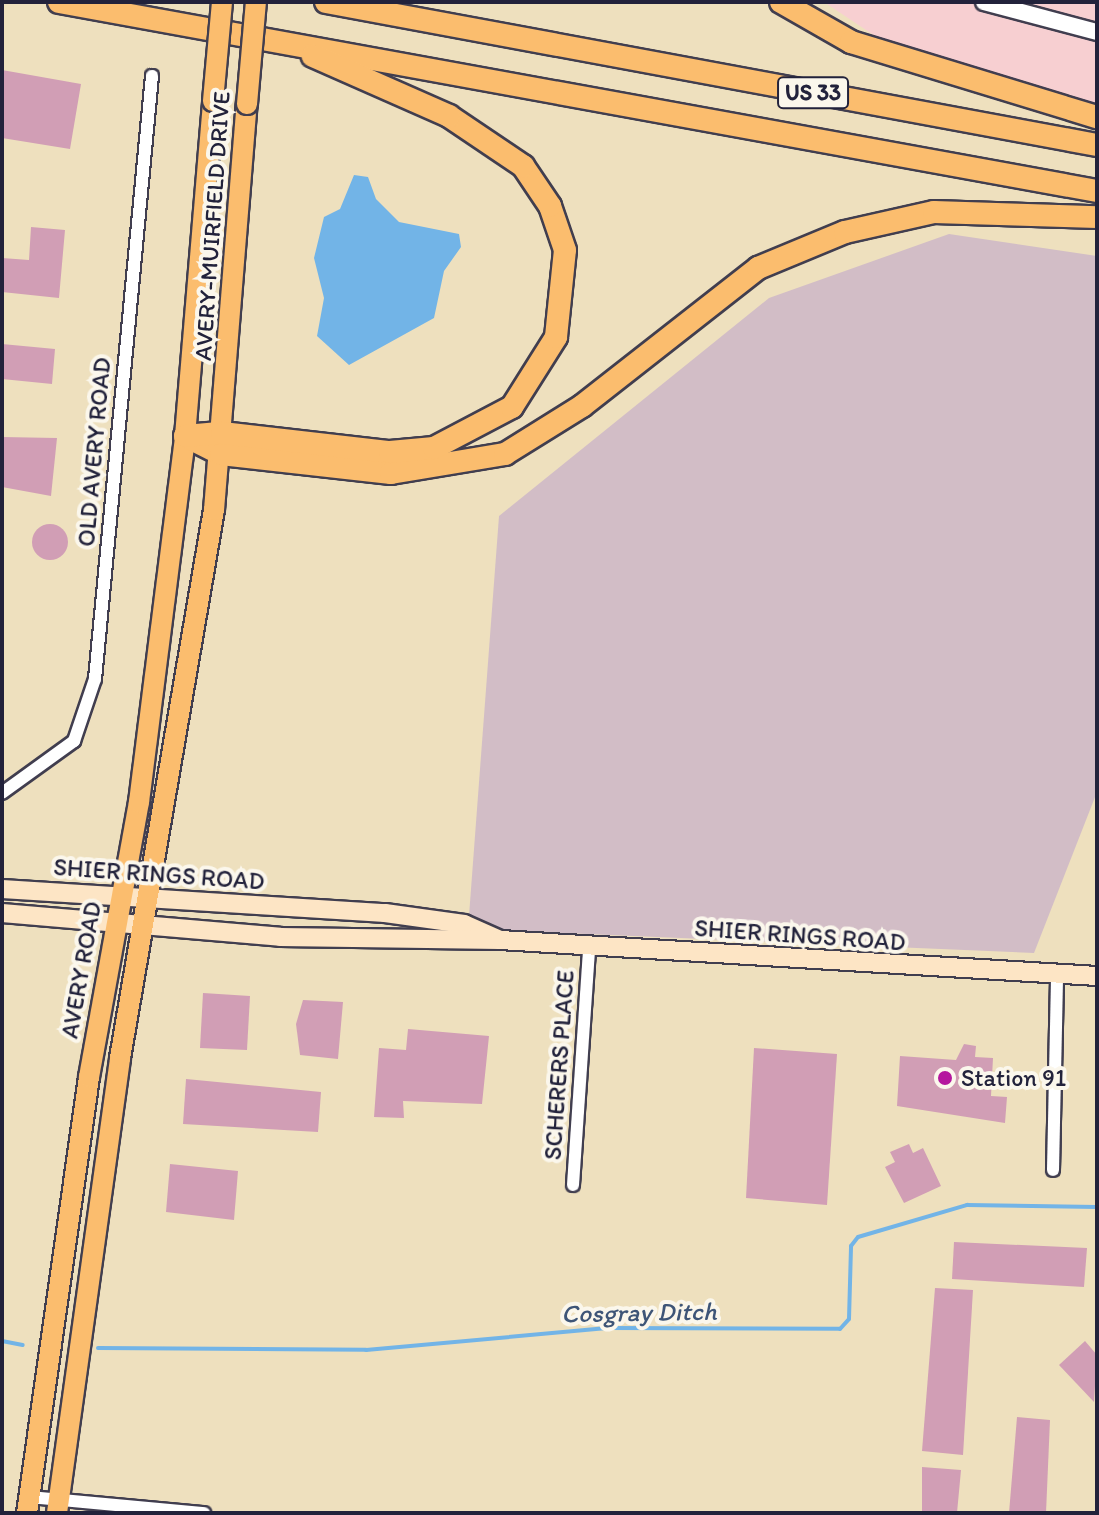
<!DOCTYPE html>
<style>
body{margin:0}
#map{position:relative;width:1099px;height:1515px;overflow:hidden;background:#eee0be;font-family:Itim,sans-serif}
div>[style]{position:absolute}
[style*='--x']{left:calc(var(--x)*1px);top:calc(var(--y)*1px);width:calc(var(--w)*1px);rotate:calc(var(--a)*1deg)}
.built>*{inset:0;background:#f7cfd1}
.industrial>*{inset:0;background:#d2bdc6}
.water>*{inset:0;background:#72b4e7}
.stream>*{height:4px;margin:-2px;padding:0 2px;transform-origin:2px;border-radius:2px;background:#72b4e7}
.building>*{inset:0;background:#d19eb5}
.round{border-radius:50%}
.roads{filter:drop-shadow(2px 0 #413e4f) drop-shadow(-2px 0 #413e4f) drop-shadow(0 2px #413e4f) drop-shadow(0 -2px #413e4f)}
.minor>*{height:12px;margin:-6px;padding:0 6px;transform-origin:6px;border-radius:6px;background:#fff}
.tertiary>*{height:16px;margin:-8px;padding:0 8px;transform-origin:8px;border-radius:8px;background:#fff}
.secondary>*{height:18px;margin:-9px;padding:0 9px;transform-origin:9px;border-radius:9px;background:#fde5c5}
.primary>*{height:20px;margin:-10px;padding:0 10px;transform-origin:10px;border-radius:10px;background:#fbbd6e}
.motorway>*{height:22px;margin:-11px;padding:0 11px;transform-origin:11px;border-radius:11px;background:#fbbd6e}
.bridges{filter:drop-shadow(2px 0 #413e4f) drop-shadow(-2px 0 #413e4f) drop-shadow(0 2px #413e4f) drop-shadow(0 -2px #413e4f)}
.primary-bridge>*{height:20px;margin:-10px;padding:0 10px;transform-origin:10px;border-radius:10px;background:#fbbd6e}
.dots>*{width:22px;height:22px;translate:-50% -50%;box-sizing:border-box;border:4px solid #fbf7ec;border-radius:50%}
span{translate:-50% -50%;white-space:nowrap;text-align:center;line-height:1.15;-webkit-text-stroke:8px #fbf7ec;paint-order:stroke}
.shield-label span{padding:2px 6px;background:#fbf7ec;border:2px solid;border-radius:6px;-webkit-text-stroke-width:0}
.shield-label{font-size:22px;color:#22223b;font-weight:700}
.street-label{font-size:24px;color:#22223b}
.poi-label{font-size:24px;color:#22223b}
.left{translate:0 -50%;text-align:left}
.water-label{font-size:26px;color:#3e5577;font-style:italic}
.frame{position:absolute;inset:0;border:4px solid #22223b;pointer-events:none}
</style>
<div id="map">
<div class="built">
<i style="clip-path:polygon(824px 2px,1097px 2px,1097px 106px,899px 52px)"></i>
</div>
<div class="industrial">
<i style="clip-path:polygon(949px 234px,1097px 256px,1097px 792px,1034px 953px,468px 929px,499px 516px,769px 298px)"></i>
</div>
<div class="water">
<i style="clip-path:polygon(354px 175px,368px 177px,376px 199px,399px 222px,459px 234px,461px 247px,444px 271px,434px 318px,349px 365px,317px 336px,324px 298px,314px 258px,324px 217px,340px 209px)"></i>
</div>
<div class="stream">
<i style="--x:2;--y:1341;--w:21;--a:11"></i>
<i style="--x:98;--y:1348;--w:268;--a:0.4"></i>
<i style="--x:366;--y:1350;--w:242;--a:-5.2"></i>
<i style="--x:607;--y:1328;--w:233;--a:0.2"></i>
<i style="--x:840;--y:1329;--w:13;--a:-48"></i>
<i style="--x:849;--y:1319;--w:73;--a:-88.4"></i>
<i style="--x:851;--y:1246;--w:11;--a:-52"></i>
<i style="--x:858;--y:1237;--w:114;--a:-16.4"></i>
<i style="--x:967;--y:1205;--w:130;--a:0.9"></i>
</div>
<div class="building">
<i style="clip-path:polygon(2px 70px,81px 84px,70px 149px,2px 138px)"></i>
<i style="clip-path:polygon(31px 227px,65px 230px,59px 298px,2px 292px,2px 258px,29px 260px)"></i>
<i style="clip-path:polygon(2px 344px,55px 349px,52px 384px,2px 379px)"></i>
<i style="clip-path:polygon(2px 437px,57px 438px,51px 496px,2px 487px)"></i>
<i class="round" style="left:32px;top:524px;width:36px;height:36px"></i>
<i style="clip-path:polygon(203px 993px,250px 996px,247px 1050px,200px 1048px)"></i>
<i style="clip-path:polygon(303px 1000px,343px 1002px,338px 1059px,300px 1055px,296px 1024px)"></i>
<i style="clip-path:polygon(408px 1029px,489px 1036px,482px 1104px,403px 1101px,404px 1118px,374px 1117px,379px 1048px,406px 1050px)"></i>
<i style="clip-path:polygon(964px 1044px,976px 1046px,975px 1057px,993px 1058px,991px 1096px,1007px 1097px,1005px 1123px,897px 1106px,900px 1056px,956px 1060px)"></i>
<i style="clip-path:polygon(754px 1048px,837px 1054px,827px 1205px,746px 1198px)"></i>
<i style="clip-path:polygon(186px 1079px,321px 1092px,318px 1132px,183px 1124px)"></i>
<i style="clip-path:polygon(909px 1144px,913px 1153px,923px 1148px,941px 1186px,904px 1203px,885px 1167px,895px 1162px,890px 1152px)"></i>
<i style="clip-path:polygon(170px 1164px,238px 1171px,234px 1220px,166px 1212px)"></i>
<i style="clip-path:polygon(954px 1242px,1087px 1248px,1084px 1287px,952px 1279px)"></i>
<i style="clip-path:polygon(935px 1288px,973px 1290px,963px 1455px,922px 1451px)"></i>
<i style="clip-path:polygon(1085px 1341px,1097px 1355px,1094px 1402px,1059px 1365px)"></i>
<i style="clip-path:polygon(1017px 1417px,1050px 1420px,1046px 1513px,1009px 1513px)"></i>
<i style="clip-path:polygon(922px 1467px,961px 1470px,957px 1513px,922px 1513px)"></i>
</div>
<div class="roads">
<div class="minor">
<i style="--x:2;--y:793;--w:89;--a:-35.8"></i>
<i style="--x:74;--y:741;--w:65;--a:-71.3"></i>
<i style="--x:95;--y:679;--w:606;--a:-84.6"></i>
<i style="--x:1053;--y:1170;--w:195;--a:-88.8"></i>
<i style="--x:573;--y:1185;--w:238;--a:-86.1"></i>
<i style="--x:30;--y:1497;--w:175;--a:5.3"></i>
</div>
<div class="tertiary">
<i style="--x:984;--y:2;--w:117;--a:14.9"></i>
</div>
<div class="secondary">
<i style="--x:2;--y:889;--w:384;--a:3.6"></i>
<i style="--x:385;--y:913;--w:80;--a:7.9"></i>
<i style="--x:464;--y:924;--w:37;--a:24"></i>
<i style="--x:2;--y:913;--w:279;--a:4.9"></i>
<i style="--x:280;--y:937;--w:220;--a:0.8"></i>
<i style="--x:500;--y:940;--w:598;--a:3.45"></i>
</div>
<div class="primary">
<i style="--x:27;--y:1513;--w:440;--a:-81.9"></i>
<i style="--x:89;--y:1077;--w:280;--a:-79.7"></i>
<i style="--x:139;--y:802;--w:369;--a:-82.8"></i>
<i style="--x:185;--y:436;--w:336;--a:-85.2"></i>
<i style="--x:57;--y:1513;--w:459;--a:-82.1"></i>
<i style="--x:120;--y:1058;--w:556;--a:-80.27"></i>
<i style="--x:214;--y:510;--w:407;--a:-85.4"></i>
</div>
<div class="motorway">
<i style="--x:59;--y:2;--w:1055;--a:10.32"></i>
<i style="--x:326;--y:2;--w:784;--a:10.51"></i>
<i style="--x:781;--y:2;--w:81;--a:29.7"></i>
<i style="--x:851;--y:42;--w:257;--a:17"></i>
<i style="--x:185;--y:436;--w:40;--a:26.6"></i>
<i style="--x:221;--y:454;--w:171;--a:6.4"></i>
<i style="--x:391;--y:473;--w:116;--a:-9.5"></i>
<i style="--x:505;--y:454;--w:91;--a:-31.9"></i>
<i style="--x:582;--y:406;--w:224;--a:-38.1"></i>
<i style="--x:758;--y:268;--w:94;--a:-22.5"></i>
<i style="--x:845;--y:232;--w:91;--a:-12.7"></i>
<i style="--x:934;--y:212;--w:163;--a:1.8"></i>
<i style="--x:185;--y:436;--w:37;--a:-5"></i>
<i style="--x:222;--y:433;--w:169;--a:6.5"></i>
<i style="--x:390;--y:452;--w:44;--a:-5.2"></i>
<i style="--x:434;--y:448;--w:88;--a:-27.7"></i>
<i style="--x:512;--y:407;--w:83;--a:-57.8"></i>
<i style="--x:556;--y:337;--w:87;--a:-84.1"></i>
<i style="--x:565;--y:250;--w:46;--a:-108.8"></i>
<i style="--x:550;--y:206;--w:48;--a:-124"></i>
<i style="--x:523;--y:166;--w:89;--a:-146"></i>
<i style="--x:449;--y:116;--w:149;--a:-156.2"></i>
</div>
</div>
<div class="bridges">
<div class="primary-bridge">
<i style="--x:213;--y:101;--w:99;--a:-84.8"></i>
<i style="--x:247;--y:104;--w:102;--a:-85"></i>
</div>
</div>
<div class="dots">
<i style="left:945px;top:1078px;background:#b5179e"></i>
</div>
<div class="shield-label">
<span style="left:813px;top:93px">US 33</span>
</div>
<div class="street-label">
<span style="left:212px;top:226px;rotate:-86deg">AVERY-MUIRFIELD DRIVE</span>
<span style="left:94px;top:452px;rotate:-85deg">OLD AVERY ROAD</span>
<span style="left:159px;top:874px;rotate:4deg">SHIER RINGS ROAD</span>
<span style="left:800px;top:935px;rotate:4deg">SHIER RINGS ROAD</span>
<span style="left:81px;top:970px;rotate:-80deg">AVERY ROAD</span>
<span style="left:559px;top:1065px;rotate:-86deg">SCHERERS PLACE</span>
</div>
<div class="poi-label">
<span class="left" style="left:961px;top:1078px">Station 91</span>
</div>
<div class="water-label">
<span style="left:639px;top:1313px;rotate:-1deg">Cosgray Ditch</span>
</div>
<div class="frame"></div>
</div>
